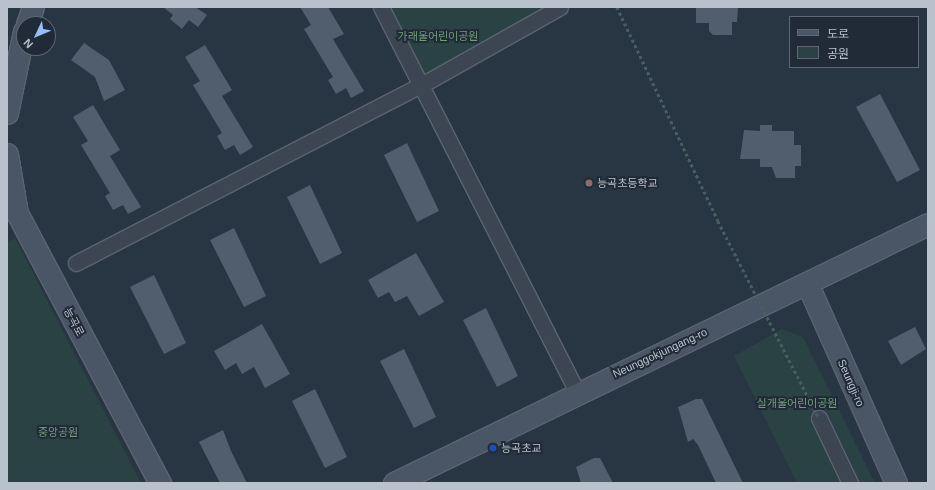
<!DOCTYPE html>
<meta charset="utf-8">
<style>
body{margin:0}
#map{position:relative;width:935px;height:490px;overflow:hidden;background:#283543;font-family:Arial,"Noto Sans KR",sans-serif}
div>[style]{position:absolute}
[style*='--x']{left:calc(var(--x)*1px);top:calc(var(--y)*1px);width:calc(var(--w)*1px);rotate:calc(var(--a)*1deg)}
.green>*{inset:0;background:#2a4244}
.building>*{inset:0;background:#515e6e}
.path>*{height:2.5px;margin-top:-1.25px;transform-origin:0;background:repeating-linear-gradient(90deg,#485f60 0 3px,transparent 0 6px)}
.roads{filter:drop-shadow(1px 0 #5a6470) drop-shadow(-1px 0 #5a6470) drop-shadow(0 1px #5a6470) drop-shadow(0 -1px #5a6470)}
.street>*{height:15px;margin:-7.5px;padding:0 7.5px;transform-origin:7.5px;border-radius:7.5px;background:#3c4652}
.secondary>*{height:21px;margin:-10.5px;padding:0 10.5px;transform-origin:10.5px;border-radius:10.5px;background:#4a5665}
.path-bridge>*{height:2.5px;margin-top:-1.25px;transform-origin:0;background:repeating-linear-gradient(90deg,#485f60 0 3px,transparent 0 6px)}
.dots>*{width:11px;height:11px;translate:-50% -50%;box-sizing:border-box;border:2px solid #212b38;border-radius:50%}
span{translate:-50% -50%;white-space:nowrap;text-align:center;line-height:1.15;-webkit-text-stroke:4px #212b38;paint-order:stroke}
.park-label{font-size:11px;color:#719c79}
.poi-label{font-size:11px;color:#b9c2cc}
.left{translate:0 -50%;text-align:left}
.street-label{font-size:11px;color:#b9c2cc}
.frame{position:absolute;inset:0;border:8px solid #b9c2cc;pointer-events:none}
.legend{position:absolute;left:789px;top:16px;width:130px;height:52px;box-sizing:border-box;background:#212b38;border:1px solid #5e6773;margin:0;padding:5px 7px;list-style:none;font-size:12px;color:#b9c2cc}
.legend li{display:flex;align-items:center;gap:8px;height:20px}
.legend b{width:20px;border:1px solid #5e6773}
.north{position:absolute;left:16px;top:16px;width:40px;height:40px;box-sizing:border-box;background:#212b38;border:1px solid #5e6773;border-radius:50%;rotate:226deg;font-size:11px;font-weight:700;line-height:16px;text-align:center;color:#b9c2cc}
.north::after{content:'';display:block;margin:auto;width:14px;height:18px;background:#95bff6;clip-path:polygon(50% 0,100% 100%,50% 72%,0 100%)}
</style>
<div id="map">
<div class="green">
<i style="clip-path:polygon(387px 7px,556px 7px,426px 77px)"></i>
<i style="clip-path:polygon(15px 238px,141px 483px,7px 483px,7px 242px)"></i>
<i style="clip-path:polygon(782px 329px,803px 337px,875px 483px,797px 483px,734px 356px)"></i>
</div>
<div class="building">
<i style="clip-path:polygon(163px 7px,195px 7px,207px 15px,198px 27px,189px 20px,182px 29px,170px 19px,173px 15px)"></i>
<i style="clip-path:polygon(300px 7px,328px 7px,344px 34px,333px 39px,364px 91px,351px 98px,346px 88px,336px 94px,328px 80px,333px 77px,304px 29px,311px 25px)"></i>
<i style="clip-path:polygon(696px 7px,738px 7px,737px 22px,732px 22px,732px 35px,713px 35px,709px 31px,709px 23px,696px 23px)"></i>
<i style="clip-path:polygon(84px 43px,109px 60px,125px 90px,104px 101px,95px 77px,71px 60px)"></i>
<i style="clip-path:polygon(205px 45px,232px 90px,222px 96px,253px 147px,240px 155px,234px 145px,225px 150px,217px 136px,222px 133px,193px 85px,200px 81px,185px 57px)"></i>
<i style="clip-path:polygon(880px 94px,920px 170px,897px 182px,856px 107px)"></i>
<i style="clip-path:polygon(93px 105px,120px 150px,110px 156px,141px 207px,128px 214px,123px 205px,113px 210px,105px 196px,110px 193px,81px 145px,88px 141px,73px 117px)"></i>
<i style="clip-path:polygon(760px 125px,772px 125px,772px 131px,794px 131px,794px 145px,801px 145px,801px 166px,795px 166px,795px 178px,776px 178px,772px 167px,760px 167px,760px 159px,740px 159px,744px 130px,760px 131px)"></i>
<i style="clip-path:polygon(407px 143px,439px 211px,417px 222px,384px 155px)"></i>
<i style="clip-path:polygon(310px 185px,342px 253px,320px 264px,287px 197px)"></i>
<i style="clip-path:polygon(234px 228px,266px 296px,244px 307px,210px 240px)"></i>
<i style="clip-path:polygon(416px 253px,444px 302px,419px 316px,407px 296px,395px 302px,389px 292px,378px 298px,368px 280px)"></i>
<i style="clip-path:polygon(154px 275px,186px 343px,164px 354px,130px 287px)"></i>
<i style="clip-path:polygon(486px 308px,518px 376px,497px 387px,463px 320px)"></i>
<i style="clip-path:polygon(262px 324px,290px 374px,265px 388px,254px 367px,242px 374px,236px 363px,225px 370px,214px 351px)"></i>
<i style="clip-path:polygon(915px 327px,926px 349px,901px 365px,888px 341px)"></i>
<i style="clip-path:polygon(404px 349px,436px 417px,414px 428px,380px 361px)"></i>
<i style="clip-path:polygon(315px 389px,347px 457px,325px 468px,292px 401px)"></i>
<i style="clip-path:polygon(696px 399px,702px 399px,743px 483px,716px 483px,698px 445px,693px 439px,688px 442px,678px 407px)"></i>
<i style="clip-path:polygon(223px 430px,231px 451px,247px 483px,220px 483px,199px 442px)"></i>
<i style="clip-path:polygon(594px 458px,600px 458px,613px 483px,581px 483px,576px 467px)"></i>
</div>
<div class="path">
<i style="--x:617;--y:7;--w:237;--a:64.7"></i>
</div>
<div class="roads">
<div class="street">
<i style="--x:381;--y:7;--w:432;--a:63"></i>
<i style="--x:76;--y:263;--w:390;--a:-27.3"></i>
<i style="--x:423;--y:84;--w:157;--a:-29.3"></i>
<i style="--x:819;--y:418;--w:72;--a:64.5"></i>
</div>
<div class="secondary">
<i style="--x:27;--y:24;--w:18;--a:-71"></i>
<i style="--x:7;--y:113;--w:84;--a:-78.3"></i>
<i style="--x:7;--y:154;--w:60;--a:80.4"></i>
<i style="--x:17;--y:213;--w:306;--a:62.1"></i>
<i style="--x:807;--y:283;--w:219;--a:66"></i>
<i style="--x:394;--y:483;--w:593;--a:-25.87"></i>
</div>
</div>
<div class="path-bridge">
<i style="--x:718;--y:221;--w:221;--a:62.9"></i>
</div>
<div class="dots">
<i style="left:589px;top:183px;background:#8d6e63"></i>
<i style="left:493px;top:448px;background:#1a4fb4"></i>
</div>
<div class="park-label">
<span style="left:438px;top:36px">가래울어린이공원</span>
<span style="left:797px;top:403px">실개울어린이공원</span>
<span style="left:58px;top:432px">중앙공원</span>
</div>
<div class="poi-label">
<span class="left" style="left:597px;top:183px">능곡초등학교</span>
<span class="left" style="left:501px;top:448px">능곡초교</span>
</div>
<div class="street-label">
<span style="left:74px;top:322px;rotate:62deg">능곡로</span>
<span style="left:660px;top:353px;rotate:-25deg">Neunggokjungang-ro</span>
<span style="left:851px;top:383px;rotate:66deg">Seungji-ro</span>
</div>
<div class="frame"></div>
<ul class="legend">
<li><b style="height:5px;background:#4a5665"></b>도로</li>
<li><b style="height:11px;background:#2a4244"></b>공원</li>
</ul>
<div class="north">N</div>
</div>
